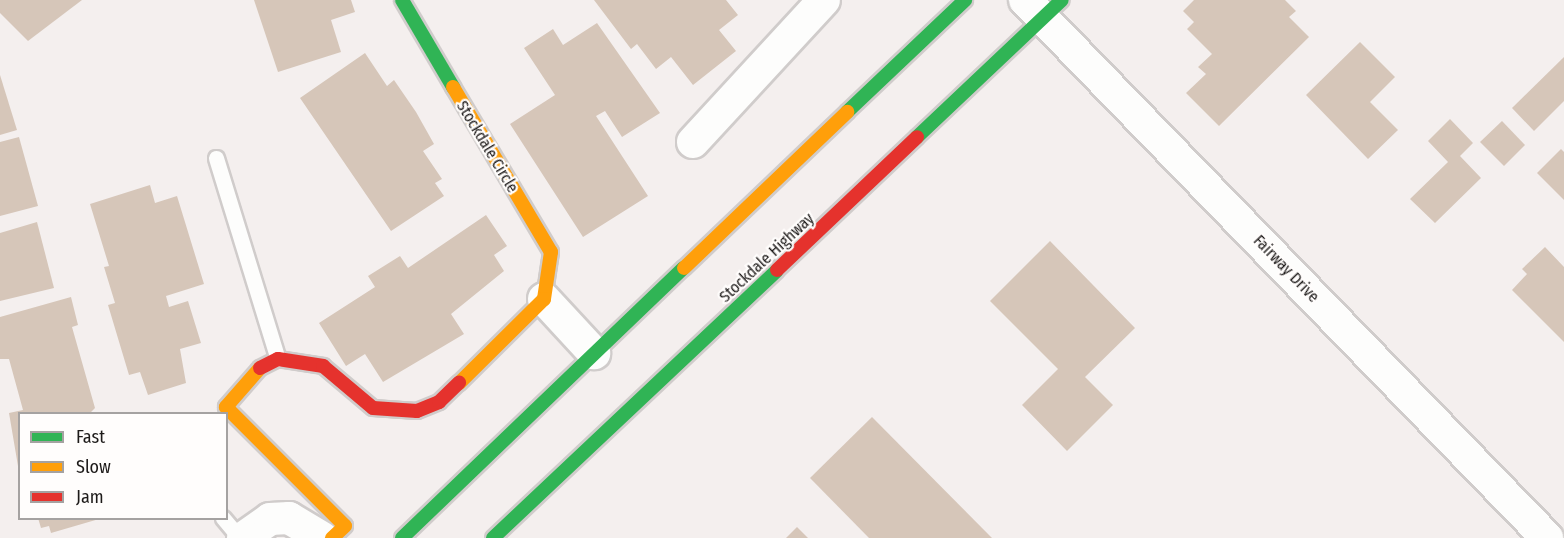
<!DOCTYPE html>
<style>
body{margin:0}
#map{position:relative;width:1564px;height:538px;overflow:hidden;background:#f4efee;font-family:"Fira Sans Condensed",sans-serif}
div>[style]{position:absolute}
[style*='--x']{left:calc(var(--x)*1px);top:calc(var(--y)*1px);width:calc(var(--w)*1px);rotate:calc(var(--a)*1deg)}
.building>*{inset:0;background:#d6c6b9}
.roads{filter:drop-shadow(2px 0 #d0cccb) drop-shadow(-2px 0 #d0cccb) drop-shadow(0 2px #d0cccb) drop-shadow(0 -2px #d0cccb)}
.lane>*{height:15px;margin:-7.5px;padding:0 7.5px;transform-origin:7.5px;border-radius:7.5px;background:#fdfdfc}
.street>*{height:32px;margin:-16px;padding:0 16px;transform-origin:16px;border-radius:16px;background:#fdfdfc}
.fast>*{height:14px;margin:-7px;padding:0 7px;transform-origin:7px;border-radius:7px;background:#30b455}
.slow>*{height:14px;margin:-7px;padding:0 7px;transform-origin:7px;border-radius:7px;background:#ff9f0a}
.jam>*{height:14px;margin:-7px;padding:0 7px;transform-origin:7px;border-radius:7px;background:#e5322d}
span{translate:-50% -50%;white-space:nowrap;text-align:center;line-height:1.15;-webkit-text-stroke:4.5px #fffdfc;paint-order:stroke}
.street-label{font-size:16px;color:#1d1a19}
.legend{position:absolute;left:18px;top:412px;width:210px;height:108px;box-sizing:border-box;background:#fffdfc;border:2px solid #a5a2a1;margin:0;padding:8px 10px;list-style:none;font-size:18px;color:#1d1a19}
.legend li{display:flex;align-items:center;gap:12px;height:30px}
.legend b{width:30px;border:2px solid #a5a2a1}
</style>
<div id="map">
<div class="building">
<i style="clip-path:polygon(0 0,82px 0,28px 41px,0 13px)"></i>
<i style="clip-path:polygon(254px 0,351px 0,355px 12px,331px 20px,341px 52px,278px 72px)"></i>
<i style="clip-path:polygon(594px 0,726px 0,738px 15px,719px 30px,736px 51px,693px 85px,671px 57px,656px 69px,637px 44px,631px 49px)"></i>
<i style="clip-path:polygon(1194px 0,1285px 0,1296px 11px,1289px 17px,1309px 37px,1219px 126px,1186px 93px,1206px 74px,1198px 67px,1212px 54px,1187px 29px,1194px 22px,1183px 11px)"></i>
<i style="clip-path:polygon(597px 23px,660px 113px,622px 137px,605px 111px,596px 116px,648px 196px,583px 237px,510px 124px,555px 95px,524px 48px,553px 29px,563px 45px)"></i>
<i style="clip-path:polygon(1360px 42px,1395px 77px,1370px 102px,1398px 130px,1368px 159px,1306px 95px)"></i>
<i style="clip-path:polygon(365px 53px,387px 86px,394px 80px,416px 112px,434px 144px,423px 151px,442px 179px,435px 183px,444px 196px,391px 231px,300px 98px)"></i>
<i style="clip-path:polygon(1564px 57px,1564px 101px,1534px 131px,1512px 108px)"></i>
<i style="clip-path:polygon(0 75px,17px 130px,0 135px)"></i>
<i style="clip-path:polygon(1450px 119px,1473px 143px,1460px 156px,1481px 178px,1435px 223px,1410px 199px,1448px 162px,1428px 141px)"></i>
<i style="clip-path:polygon(1502px 121px,1525px 145px,1504px 166px,1480px 142px)"></i>
<i style="clip-path:polygon(19px 137px,38px 206px,0 216px,0 142px)"></i>
<i style="clip-path:polygon(1561px 149px,1564px 152px,1564px 200px,1537px 173px)"></i>
<i style="clip-path:polygon(150px 185px,155px 203px,177px 196px,204px 284px,166px 296px,169px 307px,188px 301px,201px 343px,180px 349px,186px 383px,148px 395px,140px 372px,129px 375px,108px 305px,115px 303px,104px 267px,109px 266px,90px 204px)"></i>
<i style="clip-path:polygon(486px 215px,507px 246px,494px 255px,504px 271px,451px 314px,464px 334px,383px 382px,365px 354px,346px 366px,319px 323px,375px 287px,368px 276px,400px 256px,408px 268px)"></i>
<i style="clip-path:polygon(37px 222px,54px 288px,0 301px,0 233px)"></i>
<i style="clip-path:polygon(1050px 241px,1135px 328px,1085px 377px,1113px 405px,1067px 451px,1022px 405px,1058px 369px,990px 301px)"></i>
<i style="clip-path:polygon(1545px 247px,1564px 267px,1564px 342px,1512px 290px,1527px 274px,1522px 269px)"></i>
<i style="clip-path:polygon(71px 297px,78px 325px,72px 327px,95px 408px,89px 414px,20px 414px,19px 472px,9px 413px,23px 410px,9px 359px,0 359px,0 317px)"></i>
<i style="clip-path:polygon(872px 417px,992px 538px,869px 538px,810px 478px)"></i>
<i style="clip-path:polygon(38px 518px,99px 518px,99px 519px,51px 533px,49px 526px,41px 528px)"></i>
<i style="clip-path:polygon(797px 527px,808px 538px,786px 538px)"></i>
</div>
<div class="roads">
<div class="lane">
<i style="--x:216;--y:158;--w:210;--a:72.9"></i>
<i style="--x:223;--y:518;--w:26;--a:50"></i>
</div>
<div class="street">
<i style="--x:1025;--y:0;--w:750;--a:45.86"></i>
<i style="--x:693;--y:142;--w:193;--a:-47.3"></i>
<i style="--x:544;--y:299;--w:74;--a:47.2"></i>
<i style="--x:243;--y:538;--w:33;--a:-35"></i>
<i style="--x:270;--y:519;--w:19;--a:-3"></i>
<i style="--x:289;--y:518;--w:39;--a:31"></i>
</div>
<div class="fast">
<i style="--x:402;--y:0;--w:101;--a:59.6"></i>
<i style="--x:847;--y:112;--w:163;--a:-43.5"></i>
<i style="--x:917;--y:137;--w:199;--a:-43.4"></i>
<i style="--x:402;--y:538;--w:390;--a:-43.8"></i>
<i style="--x:493;--y:538;--w:390;--a:-43.3"></i>
</div>
<div class="slow">
<i style="--x:453;--y:87;--w:192;--a:59.3"></i>
<i style="--x:551;--y:252;--w:48;--a:98.5"></i>
<i style="--x:544;--y:299;--w:120;--a:135.3"></i>
<i style="--x:684;--y:268;--w:226;--a:-43.7"></i>
<i style="--x:260;--y:368;--w:52;--a:131.1"></i>
<i style="--x:226;--y:407;--w:168;--a:45"></i>
<i style="--x:345;--y:526;--w:18;--a:137"></i>
</div>
<div class="jam">
<i style="--x:777;--y:270;--w:193;--a:-43.5"></i>
<i style="--x:260;--y:368;--w:20;--a:-27"></i>
<i style="--x:278;--y:359;--w:46;--a:8.8"></i>
<i style="--x:323;--y:366;--w:65;--a:40"></i>
<i style="--x:373;--y:408;--w:44;--a:3.9"></i>
<i style="--x:417;--y:411;--w:24;--a:-22"></i>
<i style="--x:439;--y:402;--w:28;--a:-44"></i>
</div>
</div>
<div class="street-label">
<span style="left:487px;top:147px;rotate:59deg">Stockdale Circle</span>
<span style="left:767px;top:258px;rotate:-43deg">Stockdale Highway</span>
<span style="left:1286px;top:269px;rotate:46deg">Fairway Drive</span>
</div>
<ul class="legend">
<li><b style="height:8px;background:#30b455"></b>Fast</li>
<li><b style="height:8px;background:#ff9f0a"></b>Slow</li>
<li><b style="height:8px;background:#e5322d"></b>Jam</li>
</ul>
</div>
